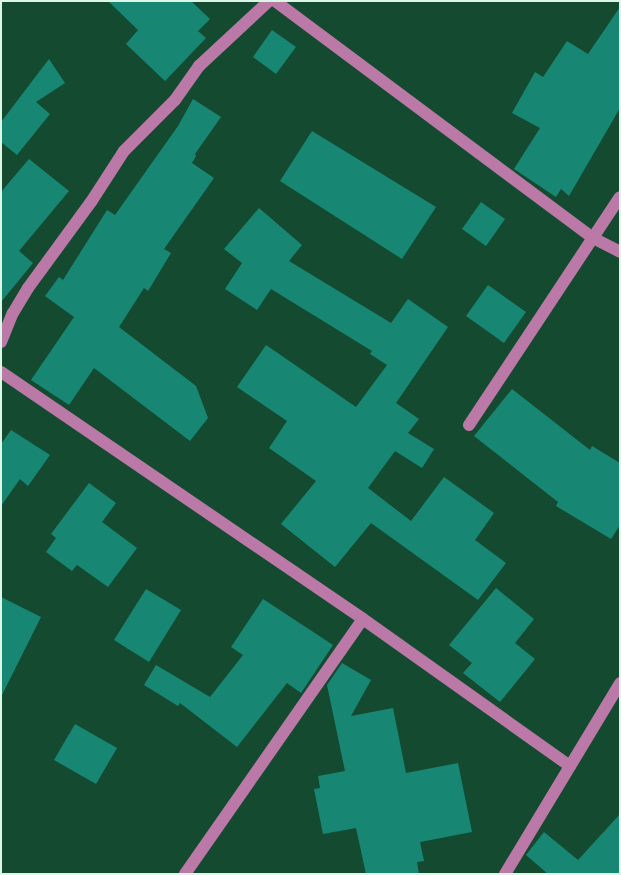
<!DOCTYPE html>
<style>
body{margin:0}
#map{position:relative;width:621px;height:875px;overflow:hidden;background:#144a30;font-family:Poppins,sans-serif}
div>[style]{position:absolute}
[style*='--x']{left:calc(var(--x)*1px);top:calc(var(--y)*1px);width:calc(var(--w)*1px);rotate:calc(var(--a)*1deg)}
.building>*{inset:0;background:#178774}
.minor>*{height:12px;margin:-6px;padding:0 6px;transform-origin:6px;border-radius:6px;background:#ba79a7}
span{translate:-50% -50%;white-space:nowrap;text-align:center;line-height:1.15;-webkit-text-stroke:5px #144a30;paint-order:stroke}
.frame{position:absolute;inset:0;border:2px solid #dcf7e6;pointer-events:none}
</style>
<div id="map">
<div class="building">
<i style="clip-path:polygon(108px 1px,191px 1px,210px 19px,198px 31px,206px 38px,165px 81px,126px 44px,138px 30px)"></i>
<i style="clip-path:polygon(620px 7px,620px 108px,569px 196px,561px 189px,556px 197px,514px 169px,540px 128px,512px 113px,535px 72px,543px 77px,567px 41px,588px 54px)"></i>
<i style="clip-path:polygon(272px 30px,296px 47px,276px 74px,253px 57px)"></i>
<i style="clip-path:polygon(49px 59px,65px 83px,36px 102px,50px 114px,17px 155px,1px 142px,1px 122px)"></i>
<i style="clip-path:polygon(193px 99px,221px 117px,195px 154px,196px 156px,192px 163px,214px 178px,164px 249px,171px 253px,148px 291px,144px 288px,119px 327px,196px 386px,208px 418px,190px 441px,94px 368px,69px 405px,31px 380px,74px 317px,45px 296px,59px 277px,63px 280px,107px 210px,115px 215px,178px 126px)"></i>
<i style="clip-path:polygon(312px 131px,436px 207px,402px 259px,280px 181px)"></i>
<i style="clip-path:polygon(29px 159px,69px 191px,19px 251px,33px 263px,1px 302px,1px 192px)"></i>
<i style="clip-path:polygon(481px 202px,505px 219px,486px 246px,462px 229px)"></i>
<i style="clip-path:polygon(259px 208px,302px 245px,289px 261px,391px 323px,408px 299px,448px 327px,396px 403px,419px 419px,408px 433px,434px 449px,422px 468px,395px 451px,368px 488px,411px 521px,444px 477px,494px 513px,475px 540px,506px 563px,478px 600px,371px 523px,335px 567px,281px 524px,316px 481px,269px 448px,287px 421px,237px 387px,266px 345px,356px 407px,387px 365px,370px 354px,372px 351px,271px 289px,257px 310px,225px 289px,242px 263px,224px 249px)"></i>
<i style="clip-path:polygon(488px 285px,526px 312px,504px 343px,466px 316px)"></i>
<i style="clip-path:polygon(512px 389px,590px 450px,592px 446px,620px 463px,620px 525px,611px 539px,556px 506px,558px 502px,474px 436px)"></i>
<i style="clip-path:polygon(11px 430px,50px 455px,28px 486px,20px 479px,1px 506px,1px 444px)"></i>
<i style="clip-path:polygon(89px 483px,116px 503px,102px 522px,137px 548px,108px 587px,77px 565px,72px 571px,46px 552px,56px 538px,51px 534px)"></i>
<i style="clip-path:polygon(496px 588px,534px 619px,515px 643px,535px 659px,500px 702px,463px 673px,472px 663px,449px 645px)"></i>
<i style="clip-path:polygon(146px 589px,181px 610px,149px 662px,114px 640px)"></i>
<i style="clip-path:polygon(1px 597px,41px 617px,1px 697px)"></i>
<i style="clip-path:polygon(263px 599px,333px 645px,301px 693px,287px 683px,237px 747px,180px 703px,178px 706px,144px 685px,156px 665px,210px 697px,243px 655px,231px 647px)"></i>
<i style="clip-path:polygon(342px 663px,371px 680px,351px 716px,393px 708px,406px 773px,458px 763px,472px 832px,420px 842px,424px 861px,417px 862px,419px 874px,366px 874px,356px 828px,323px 834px,314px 789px,320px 788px,318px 776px,345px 771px,327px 685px)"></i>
<i style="clip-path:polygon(75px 724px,117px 748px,96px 784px,54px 760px)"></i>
<i style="clip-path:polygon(620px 814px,620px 874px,548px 874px,526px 855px,544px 832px,578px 860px)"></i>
</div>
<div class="minor">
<i style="--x:275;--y:1;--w:397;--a:36.7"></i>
<i style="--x:593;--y:238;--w:30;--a:27"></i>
<i style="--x:1;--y:342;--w:31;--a:-68"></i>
<i style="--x:13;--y:313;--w:29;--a:-59"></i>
<i style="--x:28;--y:288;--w:107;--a:-53.8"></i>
<i style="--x:91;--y:202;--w:61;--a:-57.1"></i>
<i style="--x:124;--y:151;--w:72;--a:-45"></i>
<i style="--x:175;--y:100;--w:42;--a:-54.8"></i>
<i style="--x:199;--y:66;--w:96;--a:-42.9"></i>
<i style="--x:1;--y:372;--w:438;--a:34.3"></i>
<i style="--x:363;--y:619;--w:254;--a:35.4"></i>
<i style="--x:469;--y:425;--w:273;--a:-56.5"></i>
<i style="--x:185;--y:874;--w:311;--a:-55.1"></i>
<i style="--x:505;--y:874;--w:223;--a:-58.9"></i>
</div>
<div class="frame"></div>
</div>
